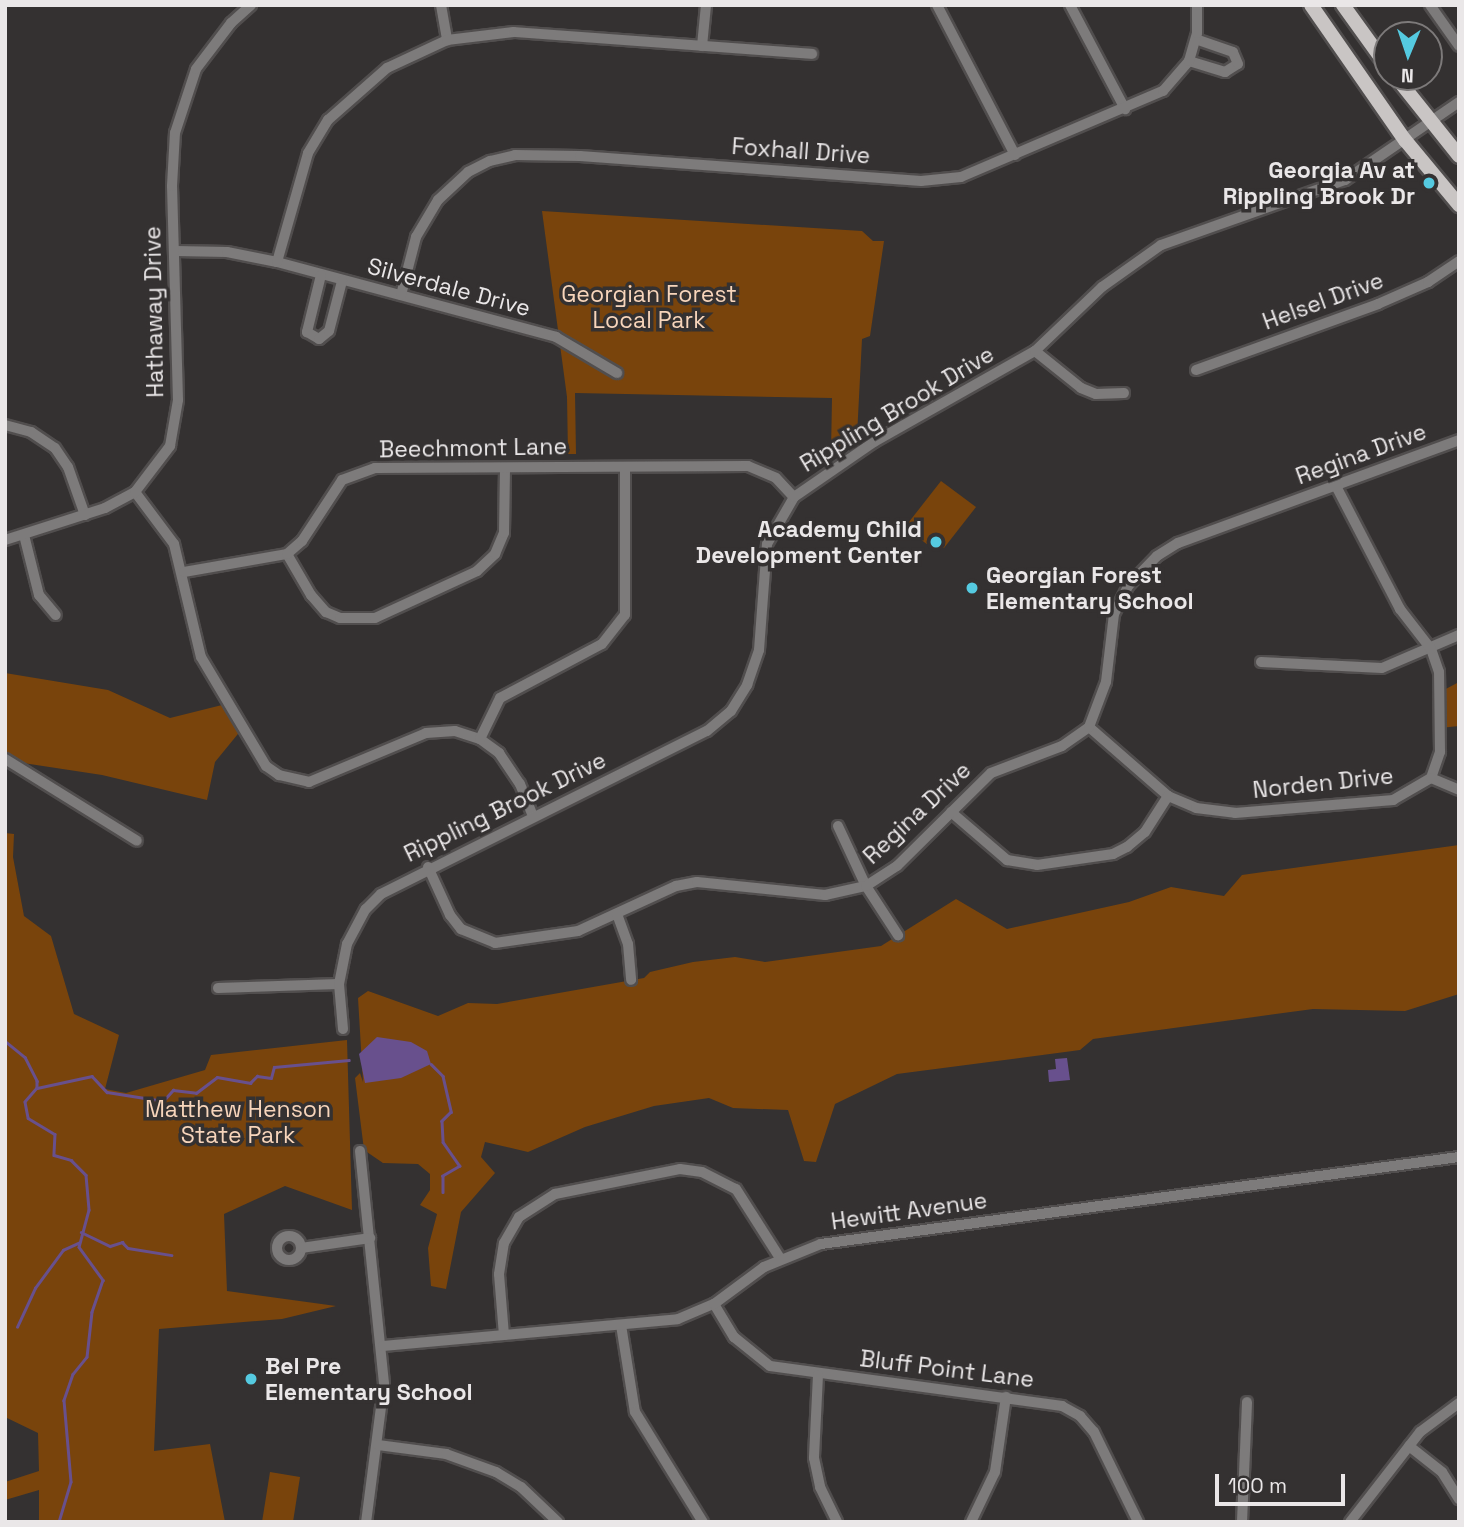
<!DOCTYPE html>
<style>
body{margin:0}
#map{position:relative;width:1464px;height:1527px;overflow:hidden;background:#343131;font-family:"Space Grotesk",sans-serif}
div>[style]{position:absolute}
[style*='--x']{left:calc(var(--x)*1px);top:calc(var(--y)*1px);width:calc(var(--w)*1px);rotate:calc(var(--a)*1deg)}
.green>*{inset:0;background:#79440c}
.water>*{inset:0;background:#68508d}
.stream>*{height:2.5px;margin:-1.25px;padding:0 1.25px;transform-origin:1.25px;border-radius:1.25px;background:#68508d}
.roads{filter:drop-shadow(2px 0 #514e4e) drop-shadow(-2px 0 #514e4e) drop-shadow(0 2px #514e4e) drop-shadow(0 -2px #514e4e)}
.minor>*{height:10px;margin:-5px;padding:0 5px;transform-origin:5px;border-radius:5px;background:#7d7b7b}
.minor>.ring{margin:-5px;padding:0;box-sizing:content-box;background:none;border:10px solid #7d7b7b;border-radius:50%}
.major>*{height:14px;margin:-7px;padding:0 7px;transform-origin:7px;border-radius:7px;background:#c9c5c4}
.dots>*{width:19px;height:19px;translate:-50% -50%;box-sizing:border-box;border:4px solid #343131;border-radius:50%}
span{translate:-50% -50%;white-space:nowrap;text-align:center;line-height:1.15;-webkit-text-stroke:7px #343131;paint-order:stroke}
.street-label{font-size:23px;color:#eae7e8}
.poi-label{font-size:23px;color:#eae7e8;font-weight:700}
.right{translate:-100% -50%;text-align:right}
.left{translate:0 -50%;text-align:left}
.park-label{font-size:23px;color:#f7d5bb}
.frame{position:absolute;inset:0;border:7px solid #eae7e8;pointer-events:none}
.north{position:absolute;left:1373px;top:21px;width:70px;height:70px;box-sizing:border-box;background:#343131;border:2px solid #7d7a7a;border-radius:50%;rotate:182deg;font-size:19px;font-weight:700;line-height:28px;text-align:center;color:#eae7e8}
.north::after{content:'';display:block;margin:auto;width:24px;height:32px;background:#55cae0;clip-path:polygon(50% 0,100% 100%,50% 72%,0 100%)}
.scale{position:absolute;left:1215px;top:1474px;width:130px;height:32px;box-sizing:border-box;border:4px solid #eae7e8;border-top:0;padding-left:9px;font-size:21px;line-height:24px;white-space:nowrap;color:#eae7e8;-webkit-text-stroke:5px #343131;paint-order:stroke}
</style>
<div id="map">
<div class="green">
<i style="clip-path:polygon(542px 211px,862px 231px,873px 241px,884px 241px,870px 336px,862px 339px,857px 436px,831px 452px,832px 398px,575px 393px,576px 454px,568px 454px,567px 397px)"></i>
<i style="clip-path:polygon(941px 481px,976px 507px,944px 548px,933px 549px,905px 527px)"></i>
<i style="clip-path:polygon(5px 673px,108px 690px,170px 718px,226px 704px,242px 729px,215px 762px,207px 800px,102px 775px,10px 761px,5px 759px)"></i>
<i style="clip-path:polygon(1459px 682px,1459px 726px,1440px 728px,1440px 692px)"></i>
<i style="clip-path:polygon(5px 833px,14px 834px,13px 857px,24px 916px,51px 936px,74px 1014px,119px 1035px,105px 1089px,126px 1093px,205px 1070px,211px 1055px,347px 1040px,352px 1210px,285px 1186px,224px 1214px,227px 1291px,336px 1306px,282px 1319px,159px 1329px,154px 1451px,210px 1444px,225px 1522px,39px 1522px,39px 1490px,5px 1500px,5px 1482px,39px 1471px,38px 1433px,5px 1417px)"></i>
<i style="clip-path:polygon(1459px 845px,1459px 994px,1405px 1011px,1313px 1009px,1093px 1039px,1080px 1050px,897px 1074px,835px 1104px,816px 1162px,804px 1161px,788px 1110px,733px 1108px,709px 1098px,654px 1106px,585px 1127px,528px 1152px,485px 1142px,481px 1157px,495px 1173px,461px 1212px,446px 1289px,431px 1286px,428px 1248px,437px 1214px,420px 1205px,430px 1190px,430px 1174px,418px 1164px,383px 1163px,364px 1150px,355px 1078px,360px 1073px,363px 1082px,358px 998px,368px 991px,438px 1016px,468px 1003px,497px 1004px,644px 978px,650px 972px,693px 962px,735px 957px,765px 962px,881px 946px,956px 899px,1007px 929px,1129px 902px,1171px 887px,1224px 896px,1242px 875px)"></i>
<i style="clip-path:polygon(270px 1472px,300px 1477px,293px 1522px,262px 1522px)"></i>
</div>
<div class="water">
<i style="clip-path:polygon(377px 1037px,411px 1042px,427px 1051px,431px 1064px,401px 1078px,365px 1083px,359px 1054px)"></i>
<i style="clip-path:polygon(1067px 1058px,1070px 1080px,1049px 1082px,1048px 1070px,1056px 1069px,1055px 1059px)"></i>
</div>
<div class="stream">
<i style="--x:5;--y:1041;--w:26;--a:39"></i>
<i style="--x:25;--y:1057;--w:27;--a:63"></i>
<i style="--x:37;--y:1081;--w:7;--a:90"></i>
<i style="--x:37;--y:1088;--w:18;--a:131"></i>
<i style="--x:25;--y:1102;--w:16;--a:79"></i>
<i style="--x:28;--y:1118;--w:31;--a:31"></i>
<i style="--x:55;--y:1134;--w:21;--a:93"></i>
<i style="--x:54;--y:1155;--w:18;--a:16"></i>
<i style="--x:71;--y:1160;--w:21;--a:45"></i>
<i style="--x:86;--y:1175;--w:35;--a:85"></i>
<i style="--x:89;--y:1210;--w:38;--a:105"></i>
<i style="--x:79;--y:1247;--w:41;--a:54"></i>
<i style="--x:103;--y:1280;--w:34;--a:109"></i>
<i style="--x:92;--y:1312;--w:45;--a:96.3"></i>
<i style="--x:87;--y:1357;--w:22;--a:129"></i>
<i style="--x:73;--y:1374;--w:28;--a:109"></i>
<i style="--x:64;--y:1400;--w:82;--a:85.1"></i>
<i style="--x:71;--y:1482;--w:42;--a:106.7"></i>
<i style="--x:431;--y:1064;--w:17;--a:45"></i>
<i style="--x:443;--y:1076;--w:37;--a:77"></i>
<i style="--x:451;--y:1112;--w:13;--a:135"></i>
<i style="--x:442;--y:1121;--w:21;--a:87"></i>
<i style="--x:443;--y:1142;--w:29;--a:55"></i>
<i style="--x:460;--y:1166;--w:20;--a:150"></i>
<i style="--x:443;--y:1176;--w:16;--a:90"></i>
<i style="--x:37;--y:1088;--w:56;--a:-12.3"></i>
<i style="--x:92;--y:1076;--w:22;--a:47"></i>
<i style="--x:107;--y:1092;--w:57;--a:9.1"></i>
<i style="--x:163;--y:1101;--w:15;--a:-48"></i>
<i style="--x:173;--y:1090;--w:23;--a:7"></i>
<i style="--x:196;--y:1093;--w:26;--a:-37"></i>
<i style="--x:217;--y:1077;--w:34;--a:10"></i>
<i style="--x:250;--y:1083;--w:10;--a:-45"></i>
<i style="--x:257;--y:1076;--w:14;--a:8"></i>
<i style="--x:271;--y:1078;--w:11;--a:-75"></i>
<i style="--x:274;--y:1067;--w:75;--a:-5.3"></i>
<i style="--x:81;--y:1232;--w:32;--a:26"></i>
<i style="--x:110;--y:1246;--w:13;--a:-18"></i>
<i style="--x:122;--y:1242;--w:8;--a:45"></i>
<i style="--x:128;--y:1248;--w:44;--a:9.2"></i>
<i style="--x:17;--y:1327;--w:43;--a:-65.2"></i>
<i style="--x:35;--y:1288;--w:47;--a:-53.6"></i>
<i style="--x:63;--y:1250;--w:17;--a:-25"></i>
</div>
<div class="roads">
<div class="minor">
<i style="--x:441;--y:5;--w:36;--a:80"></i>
<i style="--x:937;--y:5;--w:169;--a:62.5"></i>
<i style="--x:1070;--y:5;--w:118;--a:62.1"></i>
<i style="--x:1430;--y:5;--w:50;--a:54.7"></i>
<i style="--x:702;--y:46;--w:41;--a:-84.4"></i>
<i style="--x:1189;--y:61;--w:38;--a:17"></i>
<i style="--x:1225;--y:72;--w:15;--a:-32"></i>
<i style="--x:1238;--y:64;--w:13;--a:-113"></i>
<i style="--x:1233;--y:52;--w:39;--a:-161"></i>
<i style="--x:176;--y:251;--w:51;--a:1.1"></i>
<i style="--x:227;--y:252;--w:51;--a:11.3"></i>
<i style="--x:277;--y:262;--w:289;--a:15"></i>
<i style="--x:556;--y:337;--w:71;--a:30.5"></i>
<i style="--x:277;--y:262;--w:113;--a:-74.1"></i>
<i style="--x:308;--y:153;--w:39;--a:-59"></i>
<i style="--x:328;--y:120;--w:79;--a:-41.4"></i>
<i style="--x:387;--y:68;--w:66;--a:-25"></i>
<i style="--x:447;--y:40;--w:67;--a:-6.8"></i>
<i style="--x:514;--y:32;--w:299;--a:4.2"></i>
<i style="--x:321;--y:275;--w:59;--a:103.8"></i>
<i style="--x:307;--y:332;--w:14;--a:30"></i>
<i style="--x:319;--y:339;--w:13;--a:-39"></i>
<i style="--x:329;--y:331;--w:52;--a:-75.4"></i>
<i style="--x:401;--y:295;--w:60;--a:-75.5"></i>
<i style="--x:416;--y:237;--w:43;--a:-59.3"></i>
<i style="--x:438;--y:200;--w:41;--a:-43"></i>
<i style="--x:468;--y:172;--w:25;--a:-27"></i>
<i style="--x:490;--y:161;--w:26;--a:-13"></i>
<i style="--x:515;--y:155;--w:65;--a:0.9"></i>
<i style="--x:580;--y:156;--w:342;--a:4.2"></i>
<i style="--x:921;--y:181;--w:40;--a:-5.7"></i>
<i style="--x:961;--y:177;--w:220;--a:-23.1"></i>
<i style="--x:1163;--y:91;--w:40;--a:-49"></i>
<i style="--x:1189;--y:61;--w:29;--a:-74"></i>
<i style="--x:1197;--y:33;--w:28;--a:-90"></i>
<i style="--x:1035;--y:351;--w:59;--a:38.8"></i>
<i style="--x:1081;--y:388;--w:16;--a:22"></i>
<i style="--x:1096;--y:394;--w:28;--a:-2"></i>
<i style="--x:1196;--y:370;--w:194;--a:-19.9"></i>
<i style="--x:1378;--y:304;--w:55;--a:-23.7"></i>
<i style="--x:1428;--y:282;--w:37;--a:-34"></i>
<i style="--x:5;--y:425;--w:27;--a:15"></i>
<i style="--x:31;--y:432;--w:29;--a:34"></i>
<i style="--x:55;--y:448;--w:23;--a:56"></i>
<i style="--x:68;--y:467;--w:51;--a:70.5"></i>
<i style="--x:135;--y:492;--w:65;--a:53.1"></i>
<i style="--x:174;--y:544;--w:116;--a:76.6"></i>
<i style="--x:201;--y:657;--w:127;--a:59.2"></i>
<i style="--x:266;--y:766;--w:16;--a:35"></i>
<i style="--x:279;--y:775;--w:31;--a:13"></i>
<i style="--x:309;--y:782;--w:127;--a:-22.7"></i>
<i style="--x:426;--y:733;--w:29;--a:-4"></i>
<i style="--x:455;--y:731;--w:26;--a:18"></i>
<i style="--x:480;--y:739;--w:24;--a:36"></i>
<i style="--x:499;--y:753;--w:37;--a:56"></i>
<i style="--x:520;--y:784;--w:35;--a:68"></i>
<i style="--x:24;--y:535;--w:62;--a:76"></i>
<i style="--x:39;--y:595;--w:26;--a:50"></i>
<i style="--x:5;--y:540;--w:105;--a:-17.7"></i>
<i style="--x:105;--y:508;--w:34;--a:-28"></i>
<i style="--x:135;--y:492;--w:58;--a:-52.7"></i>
<i style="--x:170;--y:446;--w:47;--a:-80.1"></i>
<i style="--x:178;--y:400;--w:214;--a:-91.6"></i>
<i style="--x:172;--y:186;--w:53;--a:-86.8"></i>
<i style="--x:175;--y:133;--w:67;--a:-71.8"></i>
<i style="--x:196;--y:69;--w:58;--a:-52.7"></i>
<i style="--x:231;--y:23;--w:27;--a:-42"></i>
<i style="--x:287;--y:554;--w:48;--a:59.7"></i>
<i style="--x:311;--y:595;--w:23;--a:49"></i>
<i style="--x:326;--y:612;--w:15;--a:23"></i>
<i style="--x:340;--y:618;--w:35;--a:0"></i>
<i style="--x:375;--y:618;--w:112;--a:-24.7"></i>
<i style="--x:477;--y:571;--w:25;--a:-43"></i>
<i style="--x:495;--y:554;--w:23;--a:-67"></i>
<i style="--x:504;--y:533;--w:65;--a:-89.1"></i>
<i style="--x:184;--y:572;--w:105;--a:-9.9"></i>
<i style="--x:287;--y:554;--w:20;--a:-41"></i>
<i style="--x:302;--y:541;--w:73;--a:-56.7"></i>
<i style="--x:342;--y:480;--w:35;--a:-20"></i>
<i style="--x:375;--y:468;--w:373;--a:-0.3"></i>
<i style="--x:748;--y:466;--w:30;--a:23"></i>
<i style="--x:776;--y:478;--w:26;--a:47"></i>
<i style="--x:1261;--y:662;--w:121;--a:2.8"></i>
<i style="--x:1382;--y:668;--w:84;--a:-23.2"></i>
<i style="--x:1089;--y:727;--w:105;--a:41.1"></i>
<i style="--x:1168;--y:796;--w:30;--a:23"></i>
<i style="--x:1196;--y:808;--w:39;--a:7"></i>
<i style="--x:1235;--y:813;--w:159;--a:-4.7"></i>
<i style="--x:1393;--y:800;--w:44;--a:-30.1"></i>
<i style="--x:1431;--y:778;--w:28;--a:-71"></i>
<i style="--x:1440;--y:752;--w:80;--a:-90.7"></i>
<i style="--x:1439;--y:672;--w:24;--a:-109"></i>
<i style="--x:1431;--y:649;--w:51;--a:-127.8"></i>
<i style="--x:1400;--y:609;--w:139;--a:-117.5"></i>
<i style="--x:480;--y:739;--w:46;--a:-64"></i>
<i style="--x:500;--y:698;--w:115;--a:-27.9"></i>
<i style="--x:602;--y:644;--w:37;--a:-52"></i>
<i style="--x:625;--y:615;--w:148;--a:-90"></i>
<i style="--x:5;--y:759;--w:155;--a:31.8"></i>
<i style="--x:1431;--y:778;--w:30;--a:23"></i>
<i style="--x:951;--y:812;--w:74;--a:40.6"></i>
<i style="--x:1007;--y:860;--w:30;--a:9"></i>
<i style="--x:1037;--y:865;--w:77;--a:-8.2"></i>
<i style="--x:1113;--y:854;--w:16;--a:-27"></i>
<i style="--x:1127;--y:847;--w:23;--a:-40"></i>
<i style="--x:1145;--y:832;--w:43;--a:-57.4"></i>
<i style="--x:838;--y:826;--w:66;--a:65"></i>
<i style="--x:866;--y:886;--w:59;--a:56.9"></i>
<i style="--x:428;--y:867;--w:53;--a:65.4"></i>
<i style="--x:450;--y:915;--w:18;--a:52"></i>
<i style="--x:461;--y:929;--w:37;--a:22"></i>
<i style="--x:495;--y:943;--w:84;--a:-8.2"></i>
<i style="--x:578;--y:931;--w:108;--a:-24.7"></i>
<i style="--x:676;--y:886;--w:21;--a:-11"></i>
<i style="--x:697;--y:882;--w:129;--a:5.8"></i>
<i style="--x:825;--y:895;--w:42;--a:-12.4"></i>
<i style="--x:866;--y:886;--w:37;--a:-33"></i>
<i style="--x:897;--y:866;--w:132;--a:-44.7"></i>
<i style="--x:991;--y:773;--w:76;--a:-20.8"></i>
<i style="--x:1062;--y:746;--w:33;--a:-35"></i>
<i style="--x:1089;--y:727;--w:48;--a:-69.3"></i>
<i style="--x:1106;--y:682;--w:68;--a:-83.3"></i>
<i style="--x:1114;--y:614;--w:33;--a:-63"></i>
<i style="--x:1129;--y:585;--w:40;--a:-46"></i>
<i style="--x:1157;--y:556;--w:25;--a:-32"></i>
<i style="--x:1178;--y:543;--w:299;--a:-20.1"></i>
<i style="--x:617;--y:914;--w:32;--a:70"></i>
<i style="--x:628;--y:944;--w:36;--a:85"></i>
<i style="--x:218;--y:988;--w:121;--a:-1.9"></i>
<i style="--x:343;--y:1029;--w:45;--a:-95.1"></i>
<i style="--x:339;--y:984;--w:41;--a:-78.7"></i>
<i style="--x:347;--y:944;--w:40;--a:-62"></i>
<i style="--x:366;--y:909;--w:21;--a:-45"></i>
<i style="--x:381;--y:894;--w:364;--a:-26.6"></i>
<i style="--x:707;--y:731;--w:31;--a:-40"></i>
<i style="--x:731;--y:711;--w:31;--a:-58"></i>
<i style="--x:747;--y:685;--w:37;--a:-71"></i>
<i style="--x:759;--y:650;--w:106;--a:-85.7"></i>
<i style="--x:767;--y:544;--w:54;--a:-60.1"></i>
<i style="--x:794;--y:497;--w:97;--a:-34.5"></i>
<i style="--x:874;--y:442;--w:185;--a:-29.5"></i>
<i style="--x:1035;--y:351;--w:93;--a:-43.7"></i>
<i style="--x:1102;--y:287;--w:72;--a:-35.4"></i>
<i style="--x:1161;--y:245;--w:195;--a:-19.5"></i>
<i style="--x:1345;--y:180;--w:138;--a:-34.4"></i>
<i style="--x:360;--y:1151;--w:234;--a:84.1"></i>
<i style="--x:384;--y:1384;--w:139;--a:97.4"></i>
<i class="ring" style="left:277px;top:1236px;width:14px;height:14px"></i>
<i style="--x:301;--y:1248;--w:70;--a:-8.2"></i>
<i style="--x:714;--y:1304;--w:39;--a:59"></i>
<i style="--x:734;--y:1337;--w:46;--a:38.9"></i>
<i style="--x:770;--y:1366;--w:295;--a:7.8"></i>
<i style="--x:1062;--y:1406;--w:21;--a:29"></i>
<i style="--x:1080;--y:1416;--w:21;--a:49"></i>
<i style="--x:1094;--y:1432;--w:100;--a:63.9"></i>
<i style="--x:621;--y:1325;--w:88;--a:80.9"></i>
<i style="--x:635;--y:1412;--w:129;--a:58.3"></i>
<i style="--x:504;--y:1335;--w:61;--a:-94.7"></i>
<i style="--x:499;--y:1274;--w:31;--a:-81"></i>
<i style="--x:504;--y:1243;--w:30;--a:-60"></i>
<i style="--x:519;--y:1217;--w:43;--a:-32.6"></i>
<i style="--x:555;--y:1194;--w:127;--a:-11.3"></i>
<i style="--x:680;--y:1169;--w:22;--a:8"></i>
<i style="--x:702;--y:1172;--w:38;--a:27"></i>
<i style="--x:736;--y:1189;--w:82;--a:57.5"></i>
<i style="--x:383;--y:1346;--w:296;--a:-5.2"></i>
<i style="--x:678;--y:1319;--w:39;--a:-23"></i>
<i style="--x:714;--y:1304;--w:62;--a:-36.5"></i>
<i style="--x:764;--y:1267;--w:61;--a:-22"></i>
<i style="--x:821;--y:1244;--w:644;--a:-7.77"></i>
<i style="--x:818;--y:1375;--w:83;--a:92.8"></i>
<i style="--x:814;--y:1458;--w:30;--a:78"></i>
<i style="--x:820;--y:1487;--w:39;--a:64"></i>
<i style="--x:378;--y:1445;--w:69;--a:7.5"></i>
<i style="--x:446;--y:1454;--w:53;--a:19.8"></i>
<i style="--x:496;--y:1472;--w:29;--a:31"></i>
<i style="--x:521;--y:1487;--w:51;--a:43.4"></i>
<i style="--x:1409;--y:1446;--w:42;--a:38.2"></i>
<i style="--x:1442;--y:1472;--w:32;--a:58"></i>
<i style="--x:971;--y:1522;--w:55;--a:-64.4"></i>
<i style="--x:995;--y:1472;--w:76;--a:-81.7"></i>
<i style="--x:1242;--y:1522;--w:120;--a:-87.6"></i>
<i style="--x:1350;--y:1522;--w:114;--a:-52.1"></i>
<i style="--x:1420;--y:1432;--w:49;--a:-36.6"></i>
</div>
<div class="major">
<i style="--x:1311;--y:5;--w:165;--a:55.2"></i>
<i style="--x:1405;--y:140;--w:85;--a:50.3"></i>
<i style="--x:1343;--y:5;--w:75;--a:54.2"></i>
<i style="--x:1396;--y:77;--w:101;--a:51.4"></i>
</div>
</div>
<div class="dots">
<i style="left:1429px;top:183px;background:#55cae0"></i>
<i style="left:936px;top:542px;background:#55cae0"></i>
<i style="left:972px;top:588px;background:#55cae0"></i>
<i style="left:251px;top:1379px;background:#55cae0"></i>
</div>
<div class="street-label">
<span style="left:801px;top:151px;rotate:4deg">Foxhall Drive</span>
<span style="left:449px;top:287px;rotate:15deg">Silverdale Drive</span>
<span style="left:1323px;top:301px;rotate:-20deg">Helsel Drive</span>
<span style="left:154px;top:312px;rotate:-91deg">Hathaway Drive</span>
<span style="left:897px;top:409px;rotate:-31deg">Rippling Brook Drive</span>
<span style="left:473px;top:448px;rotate:-1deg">Beechmont Lane</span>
<span style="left:1361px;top:454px;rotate:-20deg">Regina Drive</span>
<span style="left:1323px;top:783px;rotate:-6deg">Norden Drive</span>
<span style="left:505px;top:807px;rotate:-26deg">Rippling Brook Drive</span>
<span style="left:917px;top:813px;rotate:-43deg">Regina Drive</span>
<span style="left:909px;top:1211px;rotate:-8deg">Hewitt Avenue</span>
<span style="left:947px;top:1369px;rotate:7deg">Bluff Point Lane</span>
</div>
<div class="poi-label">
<span class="right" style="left:1415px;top:183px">Georgia Av at<br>Rippling Brook Dr</span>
<span class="right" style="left:922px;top:542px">Academy Child<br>Development Center</span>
<span class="left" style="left:986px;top:588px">Georgian Forest<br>Elementary School</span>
<span class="left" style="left:265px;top:1379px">Bel Pre<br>Elementary School</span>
</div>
<div class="park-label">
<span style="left:649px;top:307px">Georgian Forest<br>Local Park</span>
<span style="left:238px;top:1122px">Matthew Henson<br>State Park</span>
</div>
<div class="frame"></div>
<div class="north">N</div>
<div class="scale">100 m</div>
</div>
